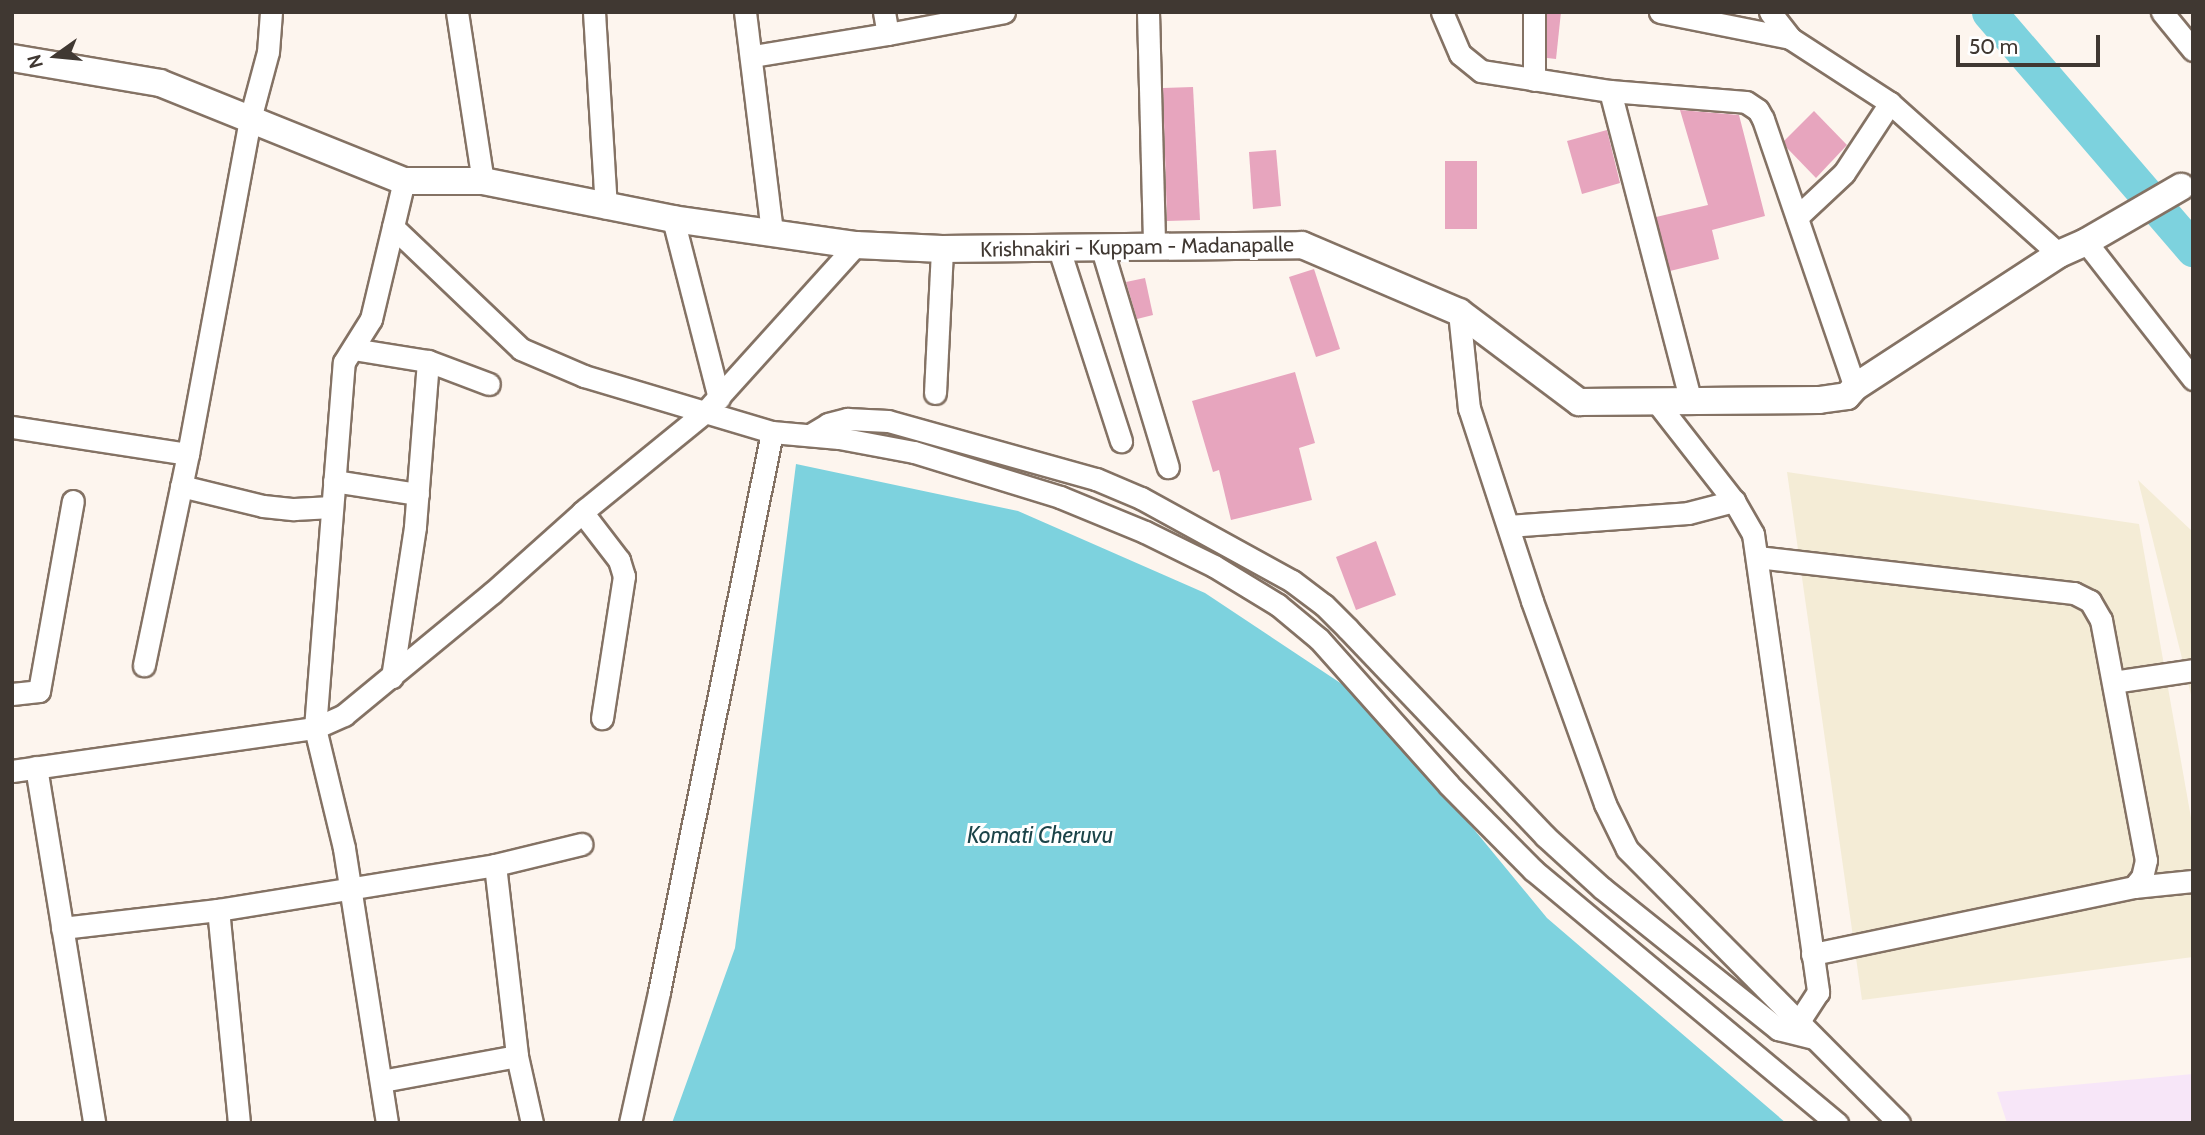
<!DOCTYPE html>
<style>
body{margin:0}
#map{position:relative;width:2205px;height:1135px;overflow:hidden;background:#fdf5ee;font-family:Cabin,sans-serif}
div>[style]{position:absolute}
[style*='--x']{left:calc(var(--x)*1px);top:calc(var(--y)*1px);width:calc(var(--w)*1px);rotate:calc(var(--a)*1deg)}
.industrial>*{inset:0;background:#f4ecd6}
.education>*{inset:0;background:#f7e6f8}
.water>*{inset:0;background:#7dd2de}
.river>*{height:35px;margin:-17.5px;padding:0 17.5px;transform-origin:17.5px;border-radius:17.5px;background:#7dd2de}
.building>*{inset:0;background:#e7a5be}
.roads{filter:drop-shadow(2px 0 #847264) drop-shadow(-2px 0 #847264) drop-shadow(0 2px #847264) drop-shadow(0 -2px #847264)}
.minor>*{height:21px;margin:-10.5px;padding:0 10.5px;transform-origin:10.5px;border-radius:10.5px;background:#fff}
.major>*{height:26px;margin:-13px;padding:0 13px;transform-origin:13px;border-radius:13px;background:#fff}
span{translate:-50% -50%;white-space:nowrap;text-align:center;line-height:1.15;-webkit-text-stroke:6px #fff;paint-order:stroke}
.street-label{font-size:21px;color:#403832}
.water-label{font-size:23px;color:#1c4449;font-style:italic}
.frame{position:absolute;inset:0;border:14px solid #403832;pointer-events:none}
.north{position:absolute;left:21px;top:21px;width:70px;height:70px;-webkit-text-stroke:5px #fff;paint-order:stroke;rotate:255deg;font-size:19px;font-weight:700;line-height:28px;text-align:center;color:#403832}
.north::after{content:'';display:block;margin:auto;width:24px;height:32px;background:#403832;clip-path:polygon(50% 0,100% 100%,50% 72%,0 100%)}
.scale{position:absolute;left:1956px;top:35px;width:144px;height:32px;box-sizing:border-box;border:4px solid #403832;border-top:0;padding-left:9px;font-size:21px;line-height:24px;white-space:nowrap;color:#403832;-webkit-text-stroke:5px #fff;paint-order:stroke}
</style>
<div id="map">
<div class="industrial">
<i style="clip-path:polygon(1787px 472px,2139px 524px,2193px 829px,2193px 957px,1862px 1000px)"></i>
<i style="clip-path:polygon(2138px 480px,2193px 532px,2193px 703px)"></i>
</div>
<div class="education">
<i style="clip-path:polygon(2193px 1074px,2193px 1123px,2007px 1123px,1997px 1092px)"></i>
</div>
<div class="water">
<i style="clip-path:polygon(796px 464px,1018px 511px,1205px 593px,1369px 702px,1547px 918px,1786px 1123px,672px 1123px,735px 948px)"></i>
</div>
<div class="river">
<i style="--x:1989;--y:12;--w:313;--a:49.3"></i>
</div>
<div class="building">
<i style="clip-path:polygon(1547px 12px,1561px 12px,1556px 59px,1547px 58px)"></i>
<i style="clip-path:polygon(1193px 87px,1200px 220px,1167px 221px,1163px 88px)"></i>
<i style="clip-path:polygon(1680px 110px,1739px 115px,1765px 216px,1712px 230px,1719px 259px,1670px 271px,1656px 217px,1708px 205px)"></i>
<i style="clip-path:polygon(1814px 111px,1847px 145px,1816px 178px,1787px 148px,1784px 141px)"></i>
<i style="clip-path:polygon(1607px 130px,1620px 183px,1582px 194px,1567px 141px)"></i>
<i style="clip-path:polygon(1276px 150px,1281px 206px,1253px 209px,1249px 152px)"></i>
<i style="clip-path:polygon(1445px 161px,1477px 161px,1477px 229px,1445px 229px)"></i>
<i style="clip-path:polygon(1314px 269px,1340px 349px,1316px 357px,1289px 277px)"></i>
<i style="clip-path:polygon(1145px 278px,1153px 315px,1137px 319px,1126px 282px)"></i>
<i style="clip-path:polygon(1295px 372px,1315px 443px,1299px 448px,1312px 500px,1231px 520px,1219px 470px,1213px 472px,1192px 401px)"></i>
<i style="clip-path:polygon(1376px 541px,1396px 595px,1356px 610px,1336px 557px)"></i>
</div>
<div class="roads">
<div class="minor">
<i style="--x:457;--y:12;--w:171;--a:81.3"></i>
<i style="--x:594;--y:12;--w:196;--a:86.5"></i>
<i style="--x:745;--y:12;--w:221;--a:83"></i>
<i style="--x:884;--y:12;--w:22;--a:80"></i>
<i style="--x:888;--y:34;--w:118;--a:-10.7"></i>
<i style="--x:1148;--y:12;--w:234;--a:88.5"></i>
<i style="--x:1442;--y:12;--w:46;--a:66.8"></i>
<i style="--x:1460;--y:54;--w:27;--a:39"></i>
<i style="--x:1481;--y:71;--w:131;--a:8.8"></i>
<i style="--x:1610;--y:91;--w:136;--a:4.6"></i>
<i style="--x:1746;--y:102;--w:14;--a:34"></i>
<i style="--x:1758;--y:110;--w:10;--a:61"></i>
<i style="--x:1763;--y:119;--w:283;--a:71.1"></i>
<i style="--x:1534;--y:12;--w:68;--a:90"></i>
<i style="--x:1660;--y:12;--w:133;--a:11.3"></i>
<i style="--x:1770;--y:12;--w:33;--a:52"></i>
<i style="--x:1790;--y:38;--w:119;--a:33"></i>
<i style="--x:1890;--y:103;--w:227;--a:41.8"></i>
<i style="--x:2162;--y:12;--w:49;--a:50.8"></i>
<i style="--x:753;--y:56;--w:137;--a:-9.3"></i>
<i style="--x:1610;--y:91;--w:321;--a:75.4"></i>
<i style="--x:1797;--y:217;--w:64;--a:-43.1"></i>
<i style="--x:1844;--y:173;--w:84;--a:-56.7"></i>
<i style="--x:673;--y:219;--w:185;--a:75.6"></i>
<i style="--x:393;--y:227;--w:177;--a:43.6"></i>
<i style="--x:521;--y:349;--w:69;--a:23.2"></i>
<i style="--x:584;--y:376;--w:196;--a:16.6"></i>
<i style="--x:772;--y:432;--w:67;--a:5.1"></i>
<i style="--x:839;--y:438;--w:76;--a:10.6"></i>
<i style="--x:914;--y:452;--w:153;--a:17.1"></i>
<i style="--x:1060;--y:497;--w:92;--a:22.4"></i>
<i style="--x:1145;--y:532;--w:77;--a:26.2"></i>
<i style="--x:1214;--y:566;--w:75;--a:31.4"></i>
<i style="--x:1278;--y:605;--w:53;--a:39.7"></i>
<i style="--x:1319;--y:639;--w:195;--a:48.3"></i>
<i style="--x:1449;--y:785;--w:120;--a:45.3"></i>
<i style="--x:1533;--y:870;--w:396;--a:39.8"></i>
<i style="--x:2086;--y:242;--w:174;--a:52"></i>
<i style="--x:1059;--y:249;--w:202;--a:72.1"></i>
<i style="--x:1102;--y:249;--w:228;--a:73.2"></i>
<i style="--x:1459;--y:312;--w:97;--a:84.1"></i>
<i style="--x:1469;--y:408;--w:203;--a:71.9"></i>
<i style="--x:1532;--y:601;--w:216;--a:70.2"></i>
<i style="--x:1605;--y:804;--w:50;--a:63.9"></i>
<i style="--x:1627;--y:849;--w:386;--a:45.2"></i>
<i style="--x:353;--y:349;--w:76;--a:9.1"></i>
<i style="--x:428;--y:361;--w:167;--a:94.5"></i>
<i style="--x:415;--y:527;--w:152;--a:98.7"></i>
<i style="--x:428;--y:361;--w:65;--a:20.7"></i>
<i style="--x:935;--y:393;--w:144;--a:-87.2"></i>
<i style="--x:1655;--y:400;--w:128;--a:52"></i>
<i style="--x:1734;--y:501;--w:38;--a:60"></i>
<i style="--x:1753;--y:534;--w:463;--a:81.9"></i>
<i style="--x:1818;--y:992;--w:37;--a:123"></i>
<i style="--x:12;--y:427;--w:178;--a:8.7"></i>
<i style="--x:188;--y:454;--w:216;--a:101.8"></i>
<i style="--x:810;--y:435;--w:21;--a:-31"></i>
<i style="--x:828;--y:424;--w:20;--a:-15"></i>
<i style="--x:847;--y:419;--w:41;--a:2.8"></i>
<i style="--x:888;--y:421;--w:216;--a:15.6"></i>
<i style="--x:1096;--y:479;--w:49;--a:22.9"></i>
<i style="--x:1141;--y:498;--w:172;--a:28.8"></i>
<i style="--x:1292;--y:581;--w:40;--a:37"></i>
<i style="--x:1324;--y:605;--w:34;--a:45"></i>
<i style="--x:1348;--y:629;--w:286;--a:46.4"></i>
<i style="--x:1545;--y:836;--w:77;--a:42.4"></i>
<i style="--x:1602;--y:888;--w:226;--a:38.7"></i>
<i style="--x:1778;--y:1029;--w:36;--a:14"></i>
<i style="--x:188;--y:454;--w:341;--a:-79.5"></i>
<i style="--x:250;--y:119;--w:69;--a:-75"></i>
<i style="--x:268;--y:52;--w:40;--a:-85.7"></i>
<i style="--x:334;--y:481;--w:85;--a:8.8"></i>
<i style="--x:181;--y:486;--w:84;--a:13.7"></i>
<i style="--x:263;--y:506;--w:31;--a:6"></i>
<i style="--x:294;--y:509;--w:38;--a:-3"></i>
<i style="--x:582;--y:512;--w:61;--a:52.4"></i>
<i style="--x:619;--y:560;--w:17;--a:73"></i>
<i style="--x:624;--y:576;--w:144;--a:98.8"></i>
<i style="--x:1508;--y:526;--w:180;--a:-4.1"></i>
<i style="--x:1688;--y:513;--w:48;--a:-14.6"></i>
<i style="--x:1757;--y:557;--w:319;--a:6.5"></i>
<i style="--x:2074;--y:593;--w:18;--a:27"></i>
<i style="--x:2090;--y:601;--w:22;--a:60"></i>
<i style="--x:2101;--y:620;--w:244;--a:79.4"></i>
<i style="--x:2146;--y:860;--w:17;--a:103"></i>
<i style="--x:2142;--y:877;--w:13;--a:129"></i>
<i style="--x:2134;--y:887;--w:329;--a:168.2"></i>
<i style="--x:2113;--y:682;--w:81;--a:-8.5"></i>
<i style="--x:12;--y:694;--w:27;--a:-6"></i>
<i style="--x:39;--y:691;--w:193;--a:-79.9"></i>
<i style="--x:36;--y:767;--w:361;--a:80.7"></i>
<i style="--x:12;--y:771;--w:306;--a:-8.1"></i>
<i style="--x:315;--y:728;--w:32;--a:-24"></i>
<i style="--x:344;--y:715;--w:192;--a:-39.5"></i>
<i style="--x:492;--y:593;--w:126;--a:-41.8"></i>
<i style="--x:586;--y:509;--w:154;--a:-39.2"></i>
<i style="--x:705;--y:412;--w:225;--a:-47.9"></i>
<i style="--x:495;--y:865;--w:89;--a:-13.7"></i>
<i style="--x:2134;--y:887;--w:59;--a:-5.8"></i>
<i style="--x:62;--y:928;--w:157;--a:-6.6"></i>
<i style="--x:382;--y:1081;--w:137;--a:-10.5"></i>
<i style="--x:239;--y:1123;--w:214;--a:-95.6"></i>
<i style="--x:218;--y:910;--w:281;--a:-9.2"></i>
<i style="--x:495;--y:865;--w:192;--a:83.4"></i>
<i style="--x:517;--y:1056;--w:69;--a:77.4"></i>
<i style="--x:387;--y:1123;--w:278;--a:-98.9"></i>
<i style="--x:344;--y:848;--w:123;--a:-103.6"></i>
<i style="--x:315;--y:728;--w:367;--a:-85.5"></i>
<i style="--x:344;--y:362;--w:51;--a:-57.9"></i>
<i style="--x:371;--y:319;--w:142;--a:-76.6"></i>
<i style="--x:630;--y:1123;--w:134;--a:-77.5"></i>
<i style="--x:659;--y:992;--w:571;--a:-78.59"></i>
</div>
<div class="major">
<i style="--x:12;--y:58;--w:150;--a:9.6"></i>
<i style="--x:160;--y:83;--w:263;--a:21.9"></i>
<i style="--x:404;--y:181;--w:79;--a:0"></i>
<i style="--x:483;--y:181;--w:194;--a:11.3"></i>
<i style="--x:673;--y:219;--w:185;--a:8.1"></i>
<i style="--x:856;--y:245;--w:86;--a:2.7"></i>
<i style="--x:942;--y:249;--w:360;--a:-0.6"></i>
<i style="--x:1302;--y:245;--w:171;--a:23.1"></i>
<i style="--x:1459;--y:312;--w:150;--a:36.9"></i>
<i style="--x:1579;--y:402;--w:240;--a:-0.5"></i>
<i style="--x:1819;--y:400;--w:28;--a:-8"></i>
<i style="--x:1847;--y:396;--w:12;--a:-48"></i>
<i style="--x:1855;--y:387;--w:244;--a:-33.1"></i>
<i style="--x:2059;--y:254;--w:30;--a:-24"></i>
<i style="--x:2086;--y:242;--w:110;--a:-30.1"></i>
</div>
</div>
<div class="street-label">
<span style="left:1137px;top:247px;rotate:-1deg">Krishnakiri - Kuppam - Madanapalle</span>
</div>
<div class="water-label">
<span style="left:1040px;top:835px">Komati Cheruvu</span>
</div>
<div class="frame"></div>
<div class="north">N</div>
<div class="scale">50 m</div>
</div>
